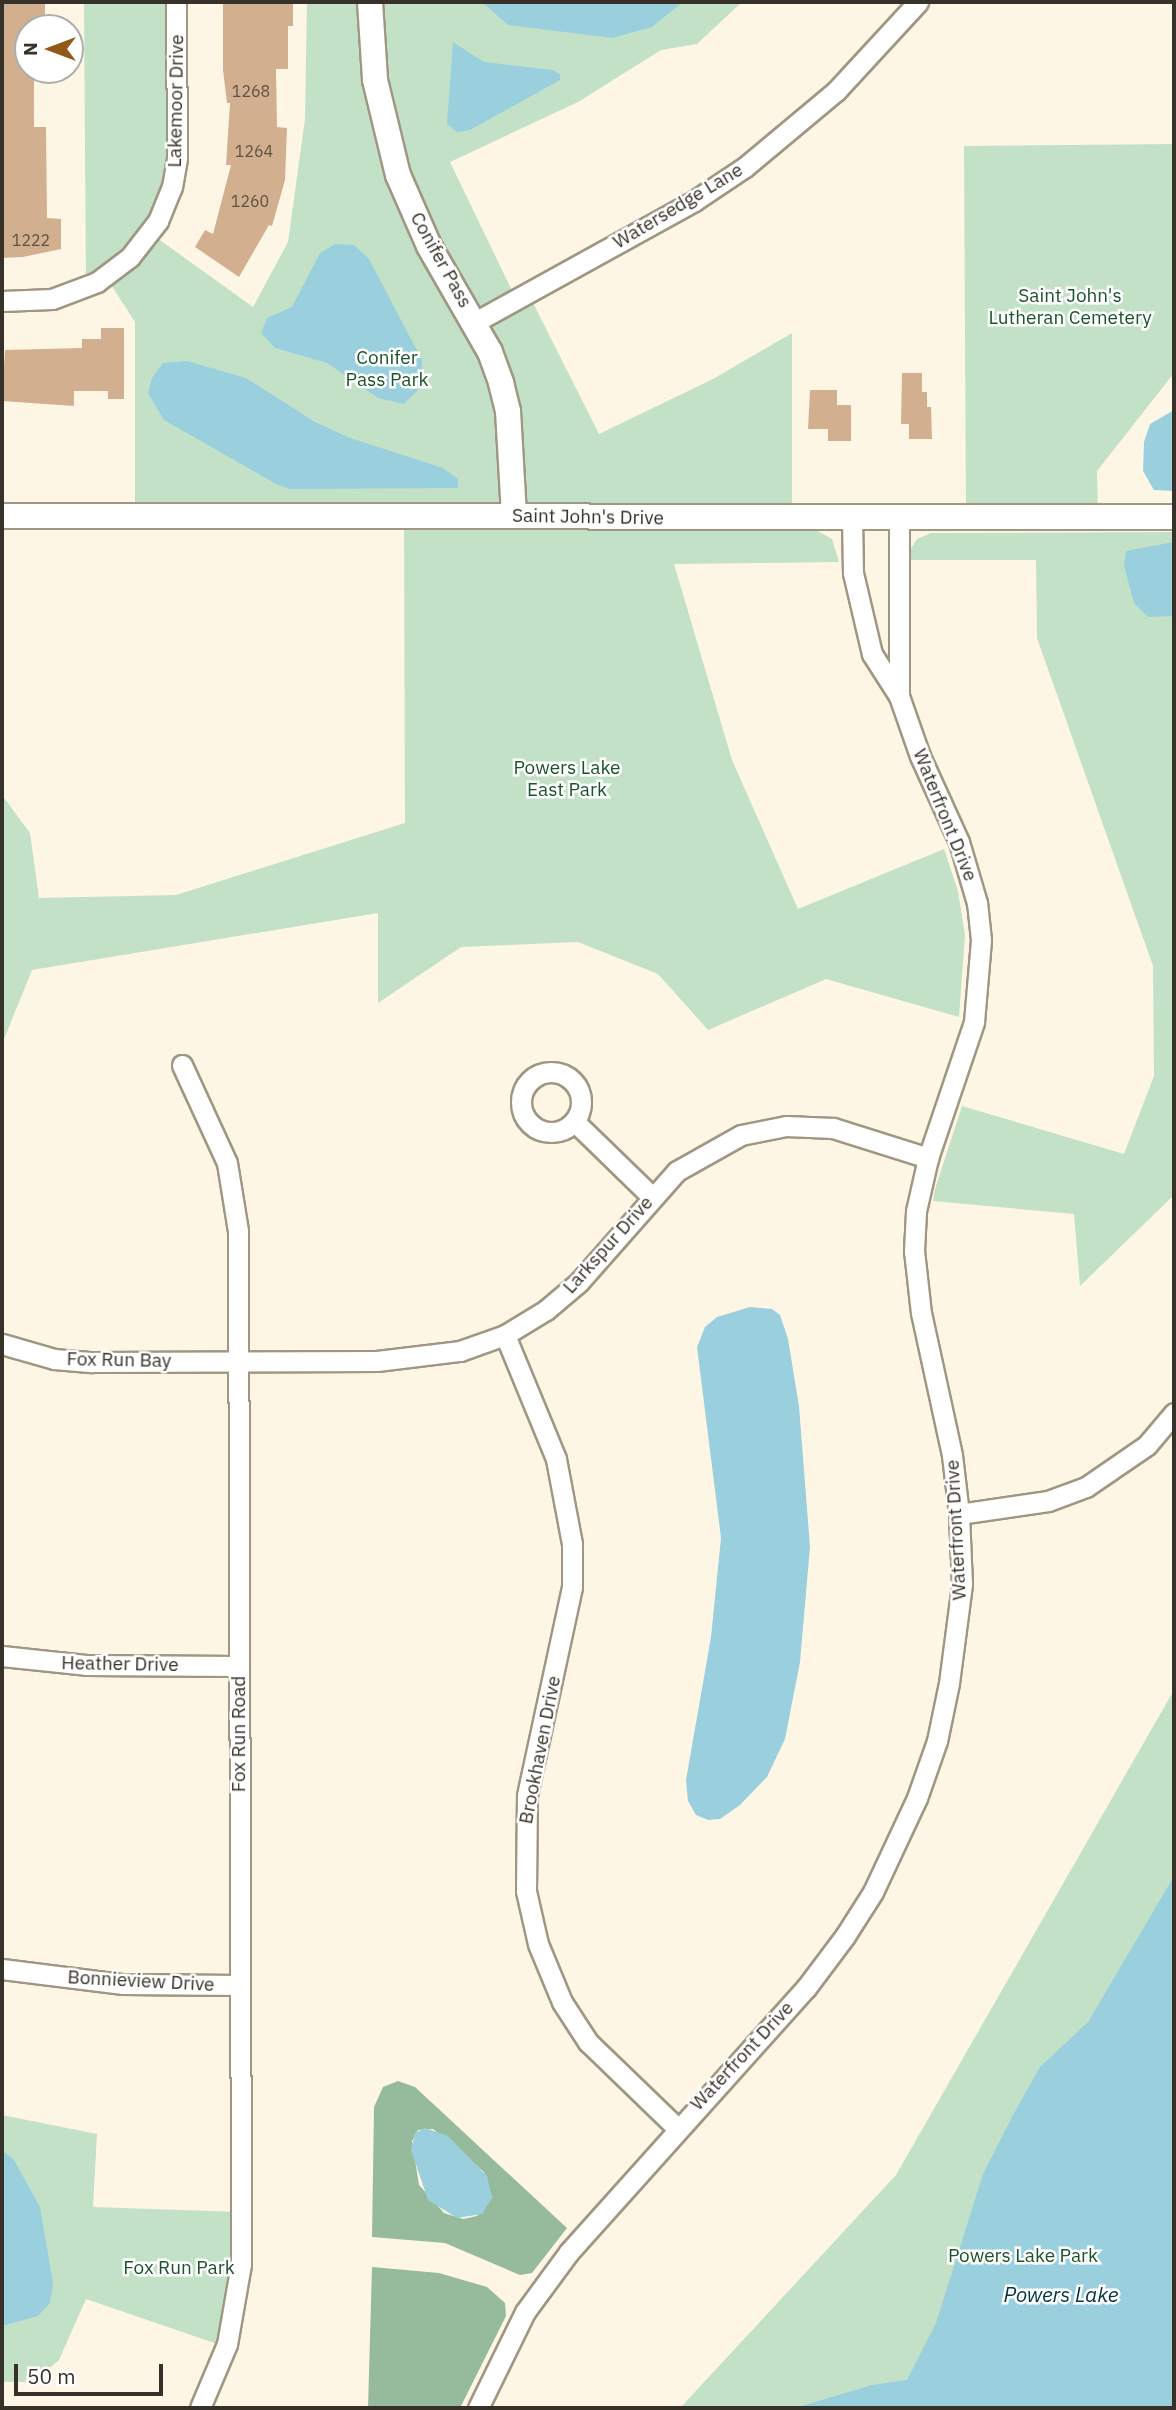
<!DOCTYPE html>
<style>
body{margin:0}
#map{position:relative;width:1176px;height:2410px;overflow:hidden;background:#fef6e4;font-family:"IBM Plex Sans",sans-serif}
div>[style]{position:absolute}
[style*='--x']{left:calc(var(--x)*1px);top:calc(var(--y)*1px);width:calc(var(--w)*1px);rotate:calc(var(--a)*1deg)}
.green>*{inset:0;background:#c3e1c7}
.forest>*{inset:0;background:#96bb9c}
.water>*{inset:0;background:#9ad0de}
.building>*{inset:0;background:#d2b08f}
.roads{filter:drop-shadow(2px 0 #a09782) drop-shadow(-2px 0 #a09782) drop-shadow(0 2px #a09782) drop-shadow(0 -2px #a09782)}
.minor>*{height:19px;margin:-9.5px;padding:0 9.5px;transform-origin:9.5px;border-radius:9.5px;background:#fff}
.minor>.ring{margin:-9.5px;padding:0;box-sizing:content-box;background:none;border:19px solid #fff;border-radius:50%}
.tertiary>*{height:24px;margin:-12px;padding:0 12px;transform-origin:12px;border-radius:12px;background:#fff}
span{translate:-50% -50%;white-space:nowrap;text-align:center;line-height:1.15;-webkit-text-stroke:5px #fff;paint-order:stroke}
.number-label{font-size:16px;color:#5d5242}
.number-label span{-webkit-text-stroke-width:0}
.street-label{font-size:19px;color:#363229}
.park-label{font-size:19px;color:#1b532a}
.water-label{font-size:21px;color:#00353f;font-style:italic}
.frame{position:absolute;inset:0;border:4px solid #363229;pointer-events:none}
.north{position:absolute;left:14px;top:14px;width:70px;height:70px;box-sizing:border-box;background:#fff;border:2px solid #afada9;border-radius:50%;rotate:270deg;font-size:19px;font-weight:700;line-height:28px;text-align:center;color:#363229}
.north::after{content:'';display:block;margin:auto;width:24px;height:32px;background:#935817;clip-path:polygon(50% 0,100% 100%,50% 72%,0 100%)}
.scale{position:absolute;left:14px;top:2364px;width:149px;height:32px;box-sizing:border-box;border:4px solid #363229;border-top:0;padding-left:9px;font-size:21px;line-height:24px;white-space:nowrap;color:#363229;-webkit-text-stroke:5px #fff;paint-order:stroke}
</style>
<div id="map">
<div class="green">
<i style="clip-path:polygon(84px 2px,176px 2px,178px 140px,150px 233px,253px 307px,288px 242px,305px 119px,307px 2px,742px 2px,697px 44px,661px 50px,578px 102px,450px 162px,516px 299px,528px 293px,599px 434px,713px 379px,792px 333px,792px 517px,832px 539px,839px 562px,674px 564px,732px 760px,798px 909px,944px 849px,958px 891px,965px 935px,959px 1017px,826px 979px,708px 1030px,658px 974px,578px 942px,461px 947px,378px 1003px,378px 913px,32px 970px,2px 1044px,2px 795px,30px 833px,39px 898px,176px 895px,405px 823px,404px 516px,135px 517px,135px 322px,106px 277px,86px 288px)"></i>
<i style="clip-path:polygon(1174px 144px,1174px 373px,1097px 471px,1098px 517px,966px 519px,964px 146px)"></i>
<i style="clip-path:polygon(1174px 532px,1174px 1195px,1080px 1286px,1074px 1214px,933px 1201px,935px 1189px,962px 1106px,1124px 1154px,1154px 1076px,1153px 966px,1037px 638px,1036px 560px,910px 560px,910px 550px,917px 539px,931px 533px)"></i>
<i style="clip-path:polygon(1174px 1690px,1174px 2408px,680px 2408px,896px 2175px)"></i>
<i style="clip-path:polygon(2px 2115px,97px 2134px,93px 2207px,240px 2212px,226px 2347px,86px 2299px,59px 2360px,33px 2382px,2px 2382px)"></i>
</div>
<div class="forest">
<i style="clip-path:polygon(evenodd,398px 2081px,415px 2087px,567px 2228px,532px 2273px,520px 2275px,445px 2243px,372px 2237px,374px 2107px,383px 2087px,398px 2081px,433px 2129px,484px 2172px,492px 2198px,477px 2216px,463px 2219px,444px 2213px,419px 2185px,412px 2141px,418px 2130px,433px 2129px)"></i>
<i style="clip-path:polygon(372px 2267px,439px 2273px,487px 2287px,505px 2303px,506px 2316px,460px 2408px,368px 2408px)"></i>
</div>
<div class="water">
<i style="clip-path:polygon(482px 2px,683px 2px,652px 27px,612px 38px,508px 25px)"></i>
<i style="clip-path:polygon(453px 42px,484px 62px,552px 70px,560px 74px,560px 80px,470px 130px,457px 132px,447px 124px)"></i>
<i style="clip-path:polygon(335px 244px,354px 245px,369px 259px,422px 360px,421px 387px,404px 404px,378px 398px,327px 363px,275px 348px,261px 333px,267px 318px,292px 307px,320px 253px)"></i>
<i style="clip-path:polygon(187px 361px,246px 378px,315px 422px,350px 438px,443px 468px,458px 479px,458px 488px,290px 489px,276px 484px,164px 420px,148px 393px,152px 378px,163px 363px)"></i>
<i style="clip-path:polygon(1174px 410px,1174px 491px,1154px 490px,1143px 471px,1144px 442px,1150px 424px)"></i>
<i style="clip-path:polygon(1174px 542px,1174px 616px,1148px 617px,1134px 603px,1124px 566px,1126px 551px)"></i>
<i style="clip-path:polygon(750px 1307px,772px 1309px,780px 1315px,788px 1339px,799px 1406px,810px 1547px,800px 1662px,785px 1739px,767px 1777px,740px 1805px,720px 1819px,708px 1820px,696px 1815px,688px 1801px,686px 1780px,711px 1637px,721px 1538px,697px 1347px,705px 1327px,717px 1317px)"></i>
<i style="clip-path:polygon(1174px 1876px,1174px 2408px,795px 2408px,872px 2385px,907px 2380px,936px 2323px,983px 2174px,1014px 2113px,1040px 2067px,1088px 2022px)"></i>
<i style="clip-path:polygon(425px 2128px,448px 2136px,487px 2176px,492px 2198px,482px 2214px,457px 2218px,428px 2200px,411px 2150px,415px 2133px)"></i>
<i style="clip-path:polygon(2px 2150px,14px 2160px,40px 2207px,53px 2283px,50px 2303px,38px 2316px,2px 2326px)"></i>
</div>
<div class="building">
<i style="clip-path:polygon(2px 2px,45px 2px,45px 27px,28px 28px,28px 70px,34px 70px,34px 127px,46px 127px,47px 218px,61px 219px,61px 249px,23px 257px,2px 258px)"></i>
<i style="clip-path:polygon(223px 2px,293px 2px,293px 26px,288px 26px,288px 69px,276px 69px,277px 127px,287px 128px,285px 180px,272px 226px,269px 225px,239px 277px,195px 247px,205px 230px,213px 234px,231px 165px,226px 165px,230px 103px,227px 103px,223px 70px)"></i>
<i style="clip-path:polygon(101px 328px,124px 328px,124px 399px,108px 399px,108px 391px,74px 391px,74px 406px,2px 401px,5px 350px,82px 348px,82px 339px,101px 339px)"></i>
<i style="clip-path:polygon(902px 373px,922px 373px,922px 392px,927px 392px,927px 407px,931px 407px,932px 439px,909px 439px,909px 424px,901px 424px)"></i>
<i style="clip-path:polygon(810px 390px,837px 390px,837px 405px,851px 405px,851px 441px,828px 441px,828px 429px,808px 429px)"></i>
</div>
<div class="roads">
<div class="minor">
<i style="--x:2;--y:301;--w:50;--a:-2.3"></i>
<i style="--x:52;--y:299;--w:48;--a:-20.7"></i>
<i style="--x:97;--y:282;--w:41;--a:-37.1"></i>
<i style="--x:130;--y:257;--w:46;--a:-52.1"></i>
<i style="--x:158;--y:221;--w:37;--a:-68"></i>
<i style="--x:172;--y:187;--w:29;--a:-80"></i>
<i style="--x:177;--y:158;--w:156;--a:-90.4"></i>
<i style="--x:475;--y:322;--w:250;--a:-28.9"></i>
<i style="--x:694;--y:201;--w:61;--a:-33.7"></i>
<i style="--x:745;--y:167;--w:119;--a:-39.9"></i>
<i style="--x:836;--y:91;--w:121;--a:-47.3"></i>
<i style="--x:899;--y:519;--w:177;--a:90"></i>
<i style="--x:182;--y:1065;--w:108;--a:65.3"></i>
<i style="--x:227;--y:1163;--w:69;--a:80.8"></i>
<i style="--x:238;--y:1231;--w:1033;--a:89.83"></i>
<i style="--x:241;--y:2264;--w:81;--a:99.9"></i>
<i style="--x:227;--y:2344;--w:69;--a:112.9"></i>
<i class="ring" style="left:521px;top:1072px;width:41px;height:41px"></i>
<i style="--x:575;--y:1122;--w:106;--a:44.2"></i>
<i style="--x:505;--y:1335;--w:134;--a:67.6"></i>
<i style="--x:556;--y:1459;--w:86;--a:79.3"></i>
<i style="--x:572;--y:1544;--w:43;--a:90"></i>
<i style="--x:572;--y:1587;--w:214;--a:102.2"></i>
<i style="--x:527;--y:1796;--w:95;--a:90.6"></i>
<i style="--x:526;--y:1891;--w:54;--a:77.2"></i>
<i style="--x:538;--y:1944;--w:63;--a:67.5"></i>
<i style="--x:562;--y:2002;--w:48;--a:57"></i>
<i style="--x:588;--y:2042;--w:124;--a:44"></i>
<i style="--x:2;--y:1344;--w:54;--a:16.1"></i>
<i style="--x:54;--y:1359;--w:38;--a:5"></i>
<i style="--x:92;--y:1362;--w:285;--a:-0.2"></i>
<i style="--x:377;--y:1361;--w:84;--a:-6.9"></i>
<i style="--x:460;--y:1351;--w:48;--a:-19.6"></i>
<i style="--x:505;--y:1335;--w:48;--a:-31.4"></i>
<i style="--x:546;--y:1310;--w:43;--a:-40.3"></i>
<i style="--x:579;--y:1282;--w:148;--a:-48.6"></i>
<i style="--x:677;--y:1171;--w:73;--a:-29.4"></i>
<i style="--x:741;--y:1135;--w:46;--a:-11.3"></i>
<i style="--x:786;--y:1126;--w:47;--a:2.4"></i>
<i style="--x:833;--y:1128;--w:100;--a:17.5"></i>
<i style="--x:959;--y:1514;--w:90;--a:-8.3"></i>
<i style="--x:1048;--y:1501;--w:40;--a:-20.2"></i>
<i style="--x:1086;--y:1487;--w:74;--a:-34.5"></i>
<i style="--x:1147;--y:1445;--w:42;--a:-49.8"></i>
<i style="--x:2;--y:1656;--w:84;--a:6.1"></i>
<i style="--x:86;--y:1665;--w:152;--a:0.4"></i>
<i style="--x:2;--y:1969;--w:122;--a:7.1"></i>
<i style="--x:123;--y:1984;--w:116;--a:0.5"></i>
<i style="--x:478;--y:2408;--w:107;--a:-63.9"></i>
<i style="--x:525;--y:2312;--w:74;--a:-53.7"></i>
<i style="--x:569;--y:2252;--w:355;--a:-48.1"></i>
<i style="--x:806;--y:1988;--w:65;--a:-53.1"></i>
<i style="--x:845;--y:1936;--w:52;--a:-57.5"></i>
<i style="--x:873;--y:1892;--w:104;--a:-64.9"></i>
<i style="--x:917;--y:1798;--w:60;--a:-70.7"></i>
<i style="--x:937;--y:1741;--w:59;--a:-78.3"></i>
<i style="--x:949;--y:1683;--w:100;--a:-82.5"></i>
<i style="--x:962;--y:1584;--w:70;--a:-92.5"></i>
<i style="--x:959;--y:1514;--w:59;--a:-96.8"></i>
<i style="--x:952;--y:1455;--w:145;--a:-102.3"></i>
<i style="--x:921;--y:1313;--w:62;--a:-96.4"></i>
<i style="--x:914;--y:1251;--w:40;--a:-87.1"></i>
<i style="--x:916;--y:1211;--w:54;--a:-77.2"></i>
<i style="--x:928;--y:1158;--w:144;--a:-71.3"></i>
<i style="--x:974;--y:1022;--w:82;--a:-85.1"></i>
<i style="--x:981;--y:940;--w:37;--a:-96"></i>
<i style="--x:977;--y:903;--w:64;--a:-106.4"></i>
<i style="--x:959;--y:842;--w:94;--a:-114.4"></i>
<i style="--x:920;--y:756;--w:64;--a:-109.3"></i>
<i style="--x:899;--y:696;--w:50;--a:-122.7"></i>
<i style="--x:872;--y:654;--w:83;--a:-103.2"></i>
<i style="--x:853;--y:573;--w:55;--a:-91"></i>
</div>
<div class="tertiary">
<i style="--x:370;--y:2;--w:78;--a:86.3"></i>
<i style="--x:375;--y:80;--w:98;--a:76.4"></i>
<i style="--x:398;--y:175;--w:77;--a:66.4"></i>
<i style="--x:429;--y:246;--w:122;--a:60.1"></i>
<i style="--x:490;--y:352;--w:33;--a:70"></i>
<i style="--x:501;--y:383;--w:29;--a:76"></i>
<i style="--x:508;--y:411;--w:105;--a:86.7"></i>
<i style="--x:2;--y:516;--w:1172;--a:0.05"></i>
</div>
</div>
<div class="number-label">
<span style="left:251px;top:91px">1268</span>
<span style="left:254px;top:151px">1264</span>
<span style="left:250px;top:201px">1260</span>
<span style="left:31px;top:240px">1222</span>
</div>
<div class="street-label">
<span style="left:176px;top:101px;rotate:-89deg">Lakemoor Drive</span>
<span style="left:678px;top:206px;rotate:-31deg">Watersedge Lane</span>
<span style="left:441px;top:260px;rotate:61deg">Conifer Pass</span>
<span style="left:588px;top:517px;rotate:1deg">Saint John's Drive</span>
<span style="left:945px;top:815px;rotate:68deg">Waterfront Drive</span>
<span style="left:608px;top:1245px;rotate:-48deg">Larkspur Drive</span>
<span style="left:119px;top:1360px;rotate:1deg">Fox Run Bay</span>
<span style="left:956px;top:1530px;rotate:-93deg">Waterfront Drive</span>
<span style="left:120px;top:1664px;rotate:1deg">Heather Drive</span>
<span style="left:239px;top:1734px;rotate:-90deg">Fox Run Road</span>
<span style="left:540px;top:1750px;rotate:-79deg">Brookhaven Drive</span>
<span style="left:141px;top:1981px;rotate:3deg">Bonnieview Drive</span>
<span style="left:742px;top:2056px;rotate:-47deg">Waterfront Drive</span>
</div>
<div class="park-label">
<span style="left:1070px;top:307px">Saint John's<br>Lutheran Cemetery</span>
<span style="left:387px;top:369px">Conifer<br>Pass Park</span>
<span style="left:567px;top:779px">Powers Lake<br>East Park</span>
<span style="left:1023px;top:2256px">Powers Lake Park</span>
<span style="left:179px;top:2268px">Fox Run Park</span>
</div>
<div class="water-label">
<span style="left:1061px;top:2294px">Powers Lake</span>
</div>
<div class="frame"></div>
<div class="north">N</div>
<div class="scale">50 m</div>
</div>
